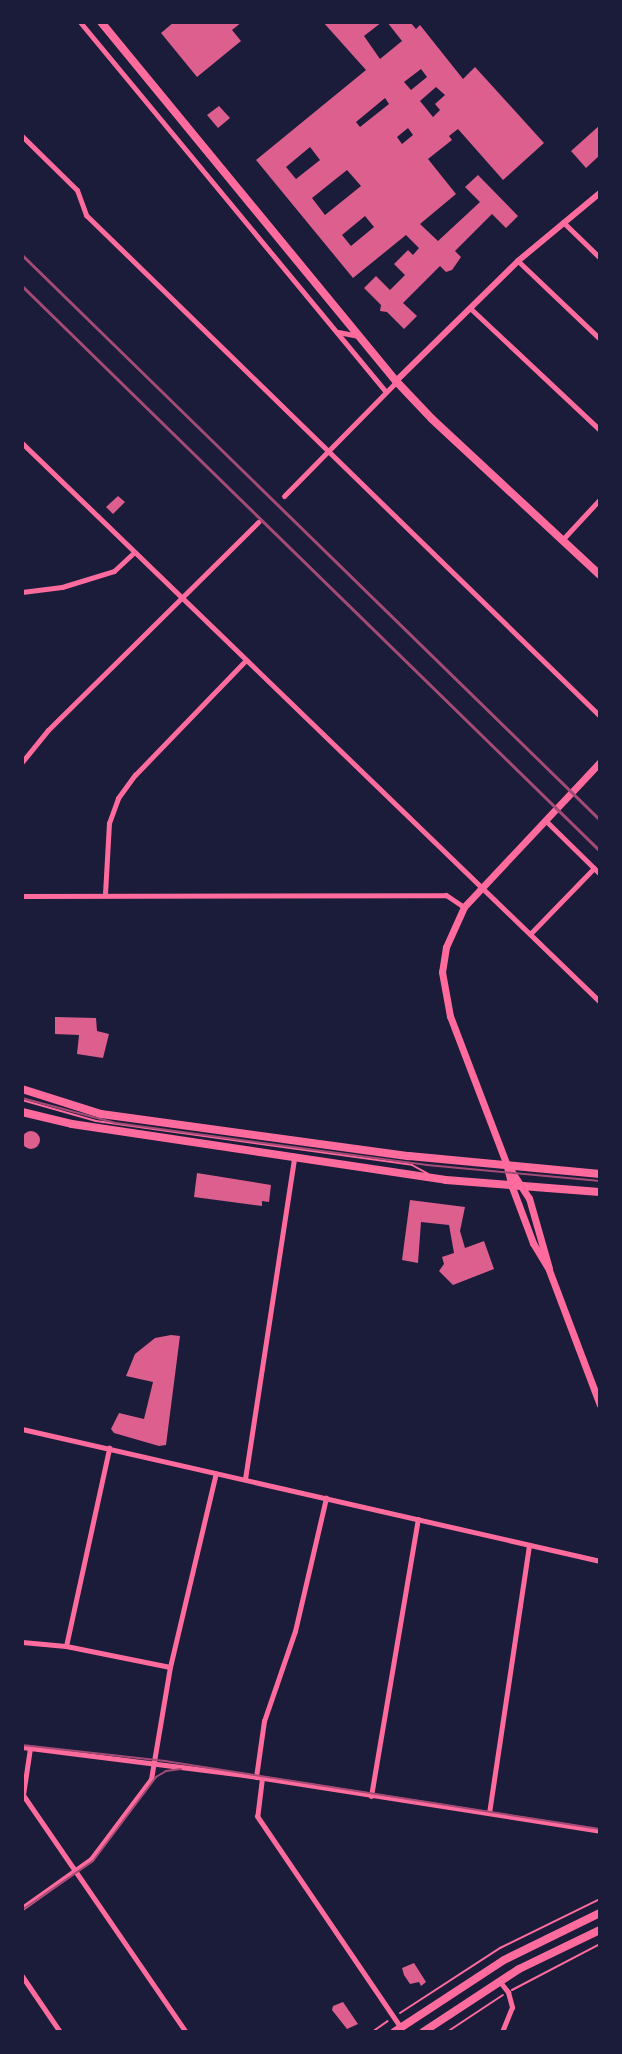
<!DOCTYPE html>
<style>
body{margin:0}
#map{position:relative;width:622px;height:2054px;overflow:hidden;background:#1b1b3a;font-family:"Fira Sans",sans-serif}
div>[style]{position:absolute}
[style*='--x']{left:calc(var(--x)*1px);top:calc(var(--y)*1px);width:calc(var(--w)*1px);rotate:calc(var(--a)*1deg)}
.building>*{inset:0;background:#dd5f8e}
.round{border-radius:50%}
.path>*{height:2px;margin:-1px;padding:0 1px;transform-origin:1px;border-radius:1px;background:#ff6b9d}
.service>*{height:2px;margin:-1px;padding:0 1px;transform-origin:1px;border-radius:1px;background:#ff6b9d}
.minor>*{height:5px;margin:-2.5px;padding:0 2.5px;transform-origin:2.5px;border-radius:2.5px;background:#ff6b9d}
.tertiary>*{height:6px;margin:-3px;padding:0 3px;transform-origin:3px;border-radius:3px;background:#ff6b9d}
.secondary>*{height:7px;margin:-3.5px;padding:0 3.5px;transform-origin:3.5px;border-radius:3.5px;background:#ff6b9d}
.primary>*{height:8px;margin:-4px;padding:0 4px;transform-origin:4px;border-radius:4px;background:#ff6b9d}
.tram>*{height:2px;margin:-1px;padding:0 1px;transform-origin:1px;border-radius:1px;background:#a44b75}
.rail>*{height:3px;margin:-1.5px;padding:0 1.5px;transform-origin:1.5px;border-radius:1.5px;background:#a44b75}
span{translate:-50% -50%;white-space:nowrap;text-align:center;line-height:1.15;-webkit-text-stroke:6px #1b1b3a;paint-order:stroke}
.frame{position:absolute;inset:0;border:24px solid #1b1b3a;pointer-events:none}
</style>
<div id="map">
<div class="building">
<i style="clip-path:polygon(174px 22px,242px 22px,232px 30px,241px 41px,197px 77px,161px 33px)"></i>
<i style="clip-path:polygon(evenodd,323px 22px,382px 22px,364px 36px,380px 59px,402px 41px,387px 22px,410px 22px,416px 29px,420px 25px,463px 79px,475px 67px,544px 143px,503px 180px,458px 129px,449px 136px,452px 140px,428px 159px,456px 194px,420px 224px,438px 241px,480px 202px,465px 187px,478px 175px,518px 216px,506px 228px,492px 214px,455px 251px,461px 257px,452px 270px,446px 272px,440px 266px,403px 303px,417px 316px,404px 329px,387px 312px,380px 311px,381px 305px,364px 288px,376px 276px,390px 290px,405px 275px,394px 264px,408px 250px,413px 255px,419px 248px,406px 235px,353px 278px,256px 160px,366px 70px,323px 22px,421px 69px,427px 77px,411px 90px,404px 82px,421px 69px,323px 22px,436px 87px,445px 95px,435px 104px,440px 110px,433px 117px,420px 101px,436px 87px,323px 22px,385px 98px,389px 104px,360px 127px,356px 122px,385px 98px,323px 22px,408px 128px,413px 135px,402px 144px,397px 137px,408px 128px,323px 22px,310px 147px,320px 160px,296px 179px,286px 167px,310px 147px,323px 22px,347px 170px,361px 186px,325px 215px,312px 198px,347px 170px,323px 22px,365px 216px,374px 227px,351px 246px,342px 235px,365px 216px)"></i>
<i style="clip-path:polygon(219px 106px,230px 118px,218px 128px,207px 115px)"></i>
<i style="clip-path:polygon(600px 125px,600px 155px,586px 168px,571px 151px)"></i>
<i style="clip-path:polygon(118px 496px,125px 502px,113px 514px,106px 507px)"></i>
<i style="clip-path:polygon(55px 1017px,96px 1018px,97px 1031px,109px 1034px,103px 1058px,77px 1054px,79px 1035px,55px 1034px)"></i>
<i class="round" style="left:22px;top:1131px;width:18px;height:18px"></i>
<i style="clip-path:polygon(197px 1173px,271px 1185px,269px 1202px,262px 1201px,262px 1206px,194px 1197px)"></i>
<i style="clip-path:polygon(410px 1200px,465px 1207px,460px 1231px,465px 1248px,484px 1241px,494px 1269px,453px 1285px,439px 1271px,444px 1264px,442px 1257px,454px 1253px,449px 1225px,421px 1222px,418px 1263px,402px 1260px)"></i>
<i style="clip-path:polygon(171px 1335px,180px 1336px,166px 1445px,159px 1446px,114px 1433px,111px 1429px,119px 1413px,144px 1419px,153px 1382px,126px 1376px,135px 1354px,155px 1338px)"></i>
<i style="clip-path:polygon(414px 1963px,426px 1982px,421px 1986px,419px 1982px,410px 1984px,404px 1975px,402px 1968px)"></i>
<i style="clip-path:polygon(343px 2002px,358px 2024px,347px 2029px,332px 2010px,333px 2006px)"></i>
</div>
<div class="path">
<i style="--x:512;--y:1990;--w:99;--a:-27.6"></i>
<i style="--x:400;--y:2013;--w:119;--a:-33"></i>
<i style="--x:500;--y:1948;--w:111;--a:-26.1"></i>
<i style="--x:372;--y:2032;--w:19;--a:-35"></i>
<i style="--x:447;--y:2032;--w:67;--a:-33.5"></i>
</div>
<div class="service">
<i style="--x:22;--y:1100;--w:77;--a:15.8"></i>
<i style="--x:96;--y:1121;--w:319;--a:7.9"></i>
<i style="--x:412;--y:1165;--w:18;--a:29"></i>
</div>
<div class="minor">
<i style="--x:80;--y:22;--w:480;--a:50.4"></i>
<i style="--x:22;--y:136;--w:77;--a:44.5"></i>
<i style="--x:77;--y:190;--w:27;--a:70"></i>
<i style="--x:86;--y:215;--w:718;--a:44.27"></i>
<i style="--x:563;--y:222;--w:52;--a:44.2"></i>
<i style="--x:518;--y:261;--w:113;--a:43.6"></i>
<i style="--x:470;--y:308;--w:178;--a:43.2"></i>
<i style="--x:338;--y:332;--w:21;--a:11"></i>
<i style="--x:22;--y:443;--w:804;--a:44.04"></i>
<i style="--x:284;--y:496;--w:160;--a:-45.5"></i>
<i style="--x:563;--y:539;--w:54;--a:-47.2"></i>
<i style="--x:22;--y:592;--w:40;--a:-7.1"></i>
<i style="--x:62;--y:587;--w:54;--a:-17.1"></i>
<i style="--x:114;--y:571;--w:26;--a:-43"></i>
<i style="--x:22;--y:762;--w:41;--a:-50.9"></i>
<i style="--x:48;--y:730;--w:296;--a:-44.7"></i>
<i style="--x:546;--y:821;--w:76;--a:44.5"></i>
<i style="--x:105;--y:894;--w:71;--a:-86.8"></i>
<i style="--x:109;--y:823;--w:27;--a:-70"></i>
<i style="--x:118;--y:798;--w:29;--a:-54"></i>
<i style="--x:135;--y:775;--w:158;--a:-46"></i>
<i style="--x:22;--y:896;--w:424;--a:-0.1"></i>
<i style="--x:446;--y:895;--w:22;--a:34"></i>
<i style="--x:530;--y:934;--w:92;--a:-45.9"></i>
<i style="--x:22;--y:1429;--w:593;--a:12.86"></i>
<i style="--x:245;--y:1479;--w:326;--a:-81.3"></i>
<i style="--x:22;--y:1642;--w:44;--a:5.2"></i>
<i style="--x:66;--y:1646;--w:106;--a:11.4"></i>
<i style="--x:66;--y:1646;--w:203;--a:-77.7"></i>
<i style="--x:22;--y:1747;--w:224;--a:7.2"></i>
<i style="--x:244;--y:1775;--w:360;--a:8.9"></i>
<i style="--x:30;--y:1748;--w:48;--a:98.5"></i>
<i style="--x:23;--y:1795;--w:288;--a:55.5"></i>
<i style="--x:256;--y:1777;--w:57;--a:-81.9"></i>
<i style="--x:264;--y:1721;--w:95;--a:-71"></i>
<i style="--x:295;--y:1631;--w:137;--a:-76.9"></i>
<i style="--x:262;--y:1778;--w:38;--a:97"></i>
<i style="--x:257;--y:1816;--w:256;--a:55.8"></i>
<i style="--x:371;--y:1796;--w:281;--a:-80.4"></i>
<i style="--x:489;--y:1813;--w:271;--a:-81.5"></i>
<i style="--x:22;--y:1908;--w:85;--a:-35.4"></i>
<i style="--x:91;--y:1859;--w:100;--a:-53.1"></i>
<i style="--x:151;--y:1779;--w:114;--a:-80.4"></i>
<i style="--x:170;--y:1667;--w:199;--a:-76.7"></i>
<i style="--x:22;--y:1976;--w:68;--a:55.8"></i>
<i style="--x:500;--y:1982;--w:13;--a:51"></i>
<i style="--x:508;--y:1992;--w:16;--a:75"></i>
<i style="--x:512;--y:2007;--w:27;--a:112"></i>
</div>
<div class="tertiary">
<i style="--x:396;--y:381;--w:171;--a:-44.5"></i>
<i style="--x:518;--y:261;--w:107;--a:-39.7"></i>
</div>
<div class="secondary">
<i style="--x:600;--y:762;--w:199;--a:133.2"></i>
<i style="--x:464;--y:907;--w:44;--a:114.2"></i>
<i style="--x:446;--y:947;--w:25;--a:99"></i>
<i style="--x:442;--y:972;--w:45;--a:79.7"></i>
<i style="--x:450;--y:1016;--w:157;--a:69.1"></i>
<i style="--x:506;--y:1163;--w:25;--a:76"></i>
<i style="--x:512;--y:1187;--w:60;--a:69.4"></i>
<i style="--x:533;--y:1243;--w:31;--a:59"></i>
<i style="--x:549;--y:1270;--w:144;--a:69.3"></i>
<i style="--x:508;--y:1166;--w:38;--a:57"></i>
<i style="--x:529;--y:1198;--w:73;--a:74.1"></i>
</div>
<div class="primary">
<i style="--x:101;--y:22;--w:465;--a:50.6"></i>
<i style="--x:396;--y:381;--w:52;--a:46.5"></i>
<i style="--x:432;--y:419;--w:229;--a:42.9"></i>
<i style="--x:22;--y:1089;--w:83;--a:17.6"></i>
<i style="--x:101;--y:1114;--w:311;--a:7.8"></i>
<i style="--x:409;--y:1156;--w:192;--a:5.4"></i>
<i style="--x:22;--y:1112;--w:51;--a:13.5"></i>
<i style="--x:72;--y:1124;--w:378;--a:8.5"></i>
<i style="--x:446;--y:1180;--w:154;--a:4.5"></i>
<i style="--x:394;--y:2032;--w:131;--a:-33.2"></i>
<i style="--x:504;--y:1960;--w:107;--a:-26.1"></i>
<i style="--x:423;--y:2032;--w:115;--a:-33.3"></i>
<i style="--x:519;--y:1969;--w:90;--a:-25.7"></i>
</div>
<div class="tram">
<i style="--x:22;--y:1098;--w:97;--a:14.9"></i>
<i style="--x:116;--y:1123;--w:314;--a:7.7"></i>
<i style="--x:427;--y:1165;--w:174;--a:5.3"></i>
<i style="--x:22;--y:1745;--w:144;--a:6.4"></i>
<i style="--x:165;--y:1761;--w:440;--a:8.9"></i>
<i style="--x:22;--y:1910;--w:86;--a:-34.6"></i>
<i style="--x:93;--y:1861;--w:105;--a:-53.1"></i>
<i style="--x:156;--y:1777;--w:12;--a:-31"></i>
<i style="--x:166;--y:1771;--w:15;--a:-8"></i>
</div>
<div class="rail">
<i style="--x:22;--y:255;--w:808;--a:44.35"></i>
<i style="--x:22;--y:286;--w:808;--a:44.35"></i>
</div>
<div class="frame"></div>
</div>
